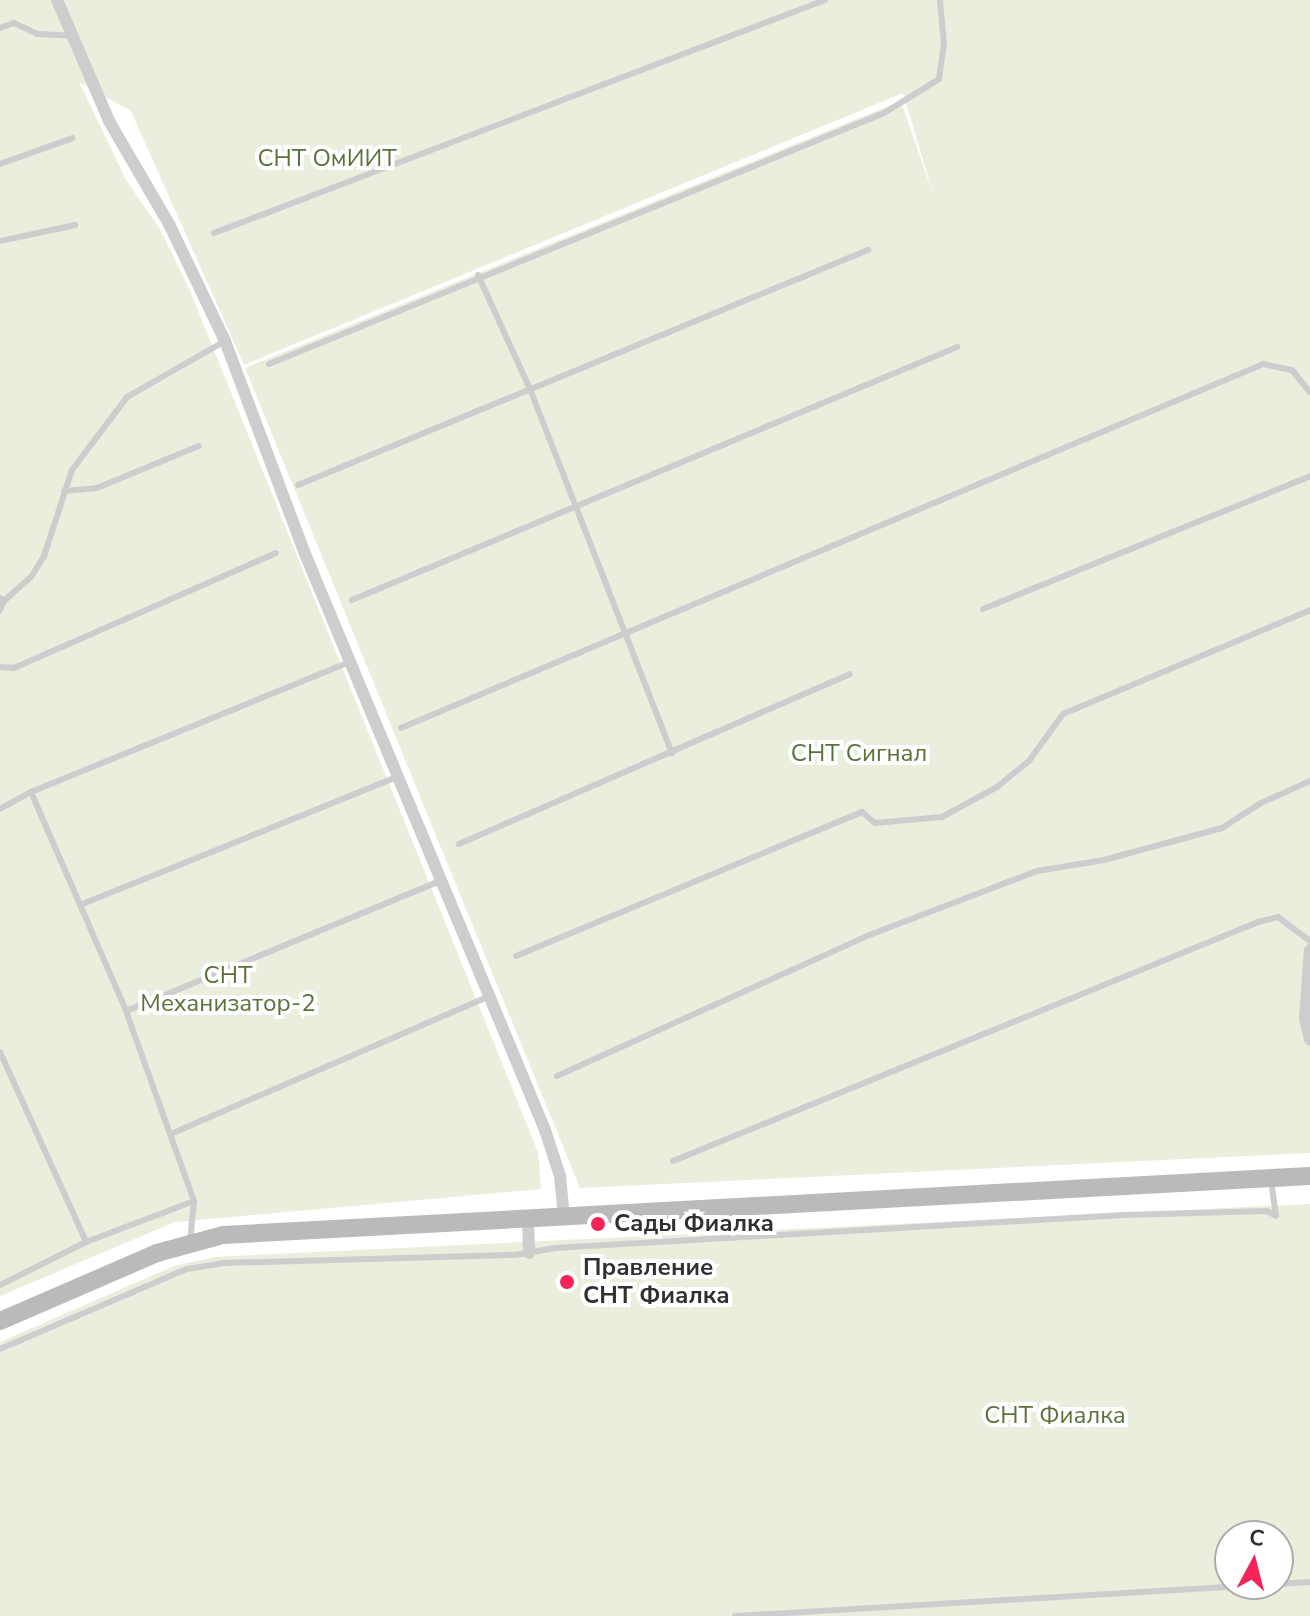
<!DOCTYPE html>
<meta charset="utf-8">
<style>
body{margin:0}
#map{position:relative;width:1310px;height:1616px;overflow:hidden;background:#fff;font-family:"Nunito Sans",sans-serif}
div>[style]{position:absolute}
[style*='--x']{left:calc(var(--x)*1px);top:calc(var(--y)*1px);width:calc(var(--w)*1px);rotate:calc(var(--a)*1deg)}
.green>*{inset:0;background:#e9eedd}
.lane>*{height:6px;margin:-3px;padding:0 3px;transform-origin:3px;border-radius:3px;background:#cdcdcd}
.street>*{height:12px;margin:-6px;padding:0 6px;transform-origin:6px;border-radius:6px;background:#cdcdcd}
.secondary>*{height:18px;margin:-9px;padding:0 9px;transform-origin:9px;border-radius:9px;background:#bababa}
.dots>*{width:22px;height:22px;translate:-50% -50%;box-sizing:border-box;border:4px solid #fff;border-radius:50%}
span{translate:-50% -50%;white-space:nowrap;text-align:center;line-height:1.15;-webkit-text-stroke:8px #fff;paint-order:stroke}
.park-label{font-size:24px;color:#5c7039}
.poi-label{font-size:24px;color:#303030;font-weight:700}
.left{translate:0 -50%;text-align:left}
.north{position:absolute;left:1214px;top:1520px;width:80px;height:80px;box-sizing:border-box;background:#fff;border:2px solid #acacac;border-radius:50%;rotate:7deg;font-size:22px;font-weight:700;line-height:32px;text-align:center;color:#303030}
.north::after{content:'';display:block;margin:auto;width:28px;height:36px;background:#f42458;clip-path:polygon(50% 0,100% 100%,50% 72%,0 100%)}
</style>
<div id="map">
<div class="green">
<i style="clip-path:polygon(0 0,1310px 0,1310px 1153px,580px 1188px,245px 368px,901px 101px,934px 197px,903px 93px,244px 365px,131px 111px,79px 82px,126px 180px,160px 229px,190px 291px,538px 1152px,541px 1189px,175px 1222px,0 1296px)"></i>
<i style="clip-path:polygon(evenodd,1310px 1204px,1310px 1616px,0 1616px,0 1342px,174px 1266px,215px 1257px,1310px 1204px,1230px 1536px,1278px 1536px,1278px 1584px,1230px 1584px,1230px 1536px)"></i>
</div>
<div class="lane">
<i style="--x:0;--y:28;--w:15;--a:-20"></i>
<i style="--x:14;--y:23;--w:26;--a:25"></i>
<i style="--x:38;--y:34;--w:34;--a:3"></i>
<i style="--x:0;--y:164;--w:77;--a:-19.6"></i>
<i style="--x:214;--y:233;--w:654;--a:-20.87"></i>
<i style="--x:0;--y:241;--w:77;--a:-12"></i>
<i style="--x:478;--y:275;--w:125;--a:65.5"></i>
<i style="--x:530;--y:389;--w:391;--a:68.7"></i>
<i style="--x:269;--y:364;--w:664;--a:-22.2"></i>
<i style="--x:884;--y:113;--w:65;--a:-31.7"></i>
<i style="--x:939;--y:79;--w:34;--a:-82"></i>
<i style="--x:944;--y:45;--w:45;--a:-95.1"></i>
<i style="--x:298;--y:485;--w:617;--a:-22.41"></i>
<i style="--x:64;--y:491;--w:33;--a:-5"></i>
<i style="--x:97;--y:488;--w:110;--a:-22.4"></i>
<i style="--x:0;--y:598;--w:5;--a:37"></i>
<i style="--x:4;--y:601;--w:10;--a:114"></i>
<i style="--x:352;--y:600;--w:656;--a:-22.69"></i>
<i style="--x:4;--y:601;--w:36;--a:-42"></i>
<i style="--x:31;--y:577;--w:25;--a:-58"></i>
<i style="--x:44;--y:556;--w:90;--a:-72"></i>
<i style="--x:72;--y:470;--w:91;--a:-53"></i>
<i style="--x:127;--y:397;--w:113;--a:-29.7"></i>
<i style="--x:983;--y:609;--w:353;--a:-22.1"></i>
<i style="--x:0;--y:667;--w:14;--a:4"></i>
<i style="--x:14;--y:668;--w:286;--a:-23.7"></i>
<i style="--x:401;--y:728;--w:936;--a:-22.89"></i>
<i style="--x:1263;--y:364;--w:30;--a:12"></i>
<i style="--x:1292;--y:370;--w:28;--a:51"></i>
<i style="--x:31;--y:792;--w:344;--a:-22.2"></i>
<i style="--x:0;--y:809;--w:35;--a:-29"></i>
<i style="--x:31;--y:792;--w:239;--a:66.5"></i>
<i style="--x:126;--y:1011;--w:202;--a:70.3"></i>
<i style="--x:194;--y:1201;--w:116;--a:159.2"></i>
<i style="--x:86;--y:1242;--w:96;--a:153.4"></i>
<i style="--x:459;--y:844;--w:426;--a:-23.5"></i>
<i style="--x:80;--y:905;--w:344;--a:-22"></i>
<i style="--x:516;--y:956;--w:375;--a:-22.6"></i>
<i style="--x:862;--y:812;--w:17;--a:40"></i>
<i style="--x:875;--y:823;--w:67;--a:-5.1"></i>
<i style="--x:942;--y:817;--w:63;--a:-28.6"></i>
<i style="--x:997;--y:787;--w:41;--a:-39.1"></i>
<i style="--x:1029;--y:761;--w:58;--a:-54.1"></i>
<i style="--x:1063;--y:714;--w:268;--a:-22.8"></i>
<i style="--x:126;--y:1011;--w:340;--a:-22.5"></i>
<i style="--x:0;--y:1052;--w:209;--a:65.6"></i>
<i style="--x:557;--y:1076;--w:346;--a:-24.3"></i>
<i style="--x:872;--y:934;--w:177;--a:-20.9"></i>
<i style="--x:1037;--y:871;--w:68;--a:-9.3"></i>
<i style="--x:1104;--y:860;--w:122;--a:-15.2"></i>
<i style="--x:1222;--y:828;--w:46;--a:-32.7"></i>
<i style="--x:1261;--y:803;--w:54;--a:-24.2"></i>
<i style="--x:173;--y:1133;--w:344;--a:-23.4"></i>
<i style="--x:673;--y:1161;--w:632;--a:-22.22"></i>
<i style="--x:1258;--y:922;--w:21;--a:-14"></i>
<i style="--x:1278;--y:917;--w:40;--a:37"></i>
<i style="--x:1271;--y:1180;--w:36;--a:82"></i>
<i style="--x:190;--y:1241;--w:40;--a:-84.3"></i>
<i style="--x:0;--y:1349;--w:203;--a:-23.2"></i>
<i style="--x:187;--y:1269;--w:36;--a:-9"></i>
<i style="--x:223;--y:1263;--w:292;--a:-1.6"></i>
<i style="--x:515;--y:1255;--w:41;--a:-9.9"></i>
<i style="--x:555;--y:1248;--w:569;--a:-3.33"></i>
<i style="--x:1123;--y:1215;--w:144;--a:-1.6"></i>
<i style="--x:1267;--y:1211;--w:10;--a:29"></i>
<i style="--x:735;--y:1616;--w:576;--a:-3.38"></i>
</div>
<div class="street">
<i style="--x:57;--y:0;--w:132;--a:66.7"></i>
<i style="--x:109;--y:121;--w:121;--a:59.8"></i>
<i style="--x:170;--y:226;--w:127;--a:64.4"></i>
<i style="--x:225;--y:341;--w:230;--a:69.4"></i>
<i style="--x:306;--y:556;--w:622;--a:67.39"></i>
<i style="--x:545;--y:1130;--w:48;--a:71.9"></i>
<i style="--x:560;--y:1176;--w:41;--a:84.4"></i>
<i style="--x:1310;--y:950;--w:68;--a:94.2"></i>
<i style="--x:1305;--y:1018;--w:22;--a:77"></i>
<i style="--x:528;--y:1220;--w:33;--a:88"></i>
</div>
<div class="secondary">
<i style="--x:0;--y:1321;--w:171;--a:-23.4"></i>
<i style="--x:157;--y:1253;--w:68;--a:-15.3"></i>
<i style="--x:223;--y:1235;--w:1089;--a:-3.11"></i>
</div>
<div class="dots">
<i style="left:598px;top:1224px;background:#f42458"></i>
<i style="left:567px;top:1282px;background:#f42458"></i>
</div>
<div class="park-label">
<span style="left:327px;top:159px">СНТ ОмИИТ</span>
<span style="left:859px;top:754px">СНТ Сигнал</span>
<span style="left:228px;top:990px">СНТ<br>Механизатор-2</span>
<span style="left:1055px;top:1416px">СНТ Фиалка</span>
</div>
<div class="poi-label">
<span class="left" style="left:614px;top:1224px">Сады Фиалка</span>
<span class="left" style="left:583px;top:1282px">Правление<br>СНТ Фиалка</span>
</div>
<div class="north">С</div>
</div>
